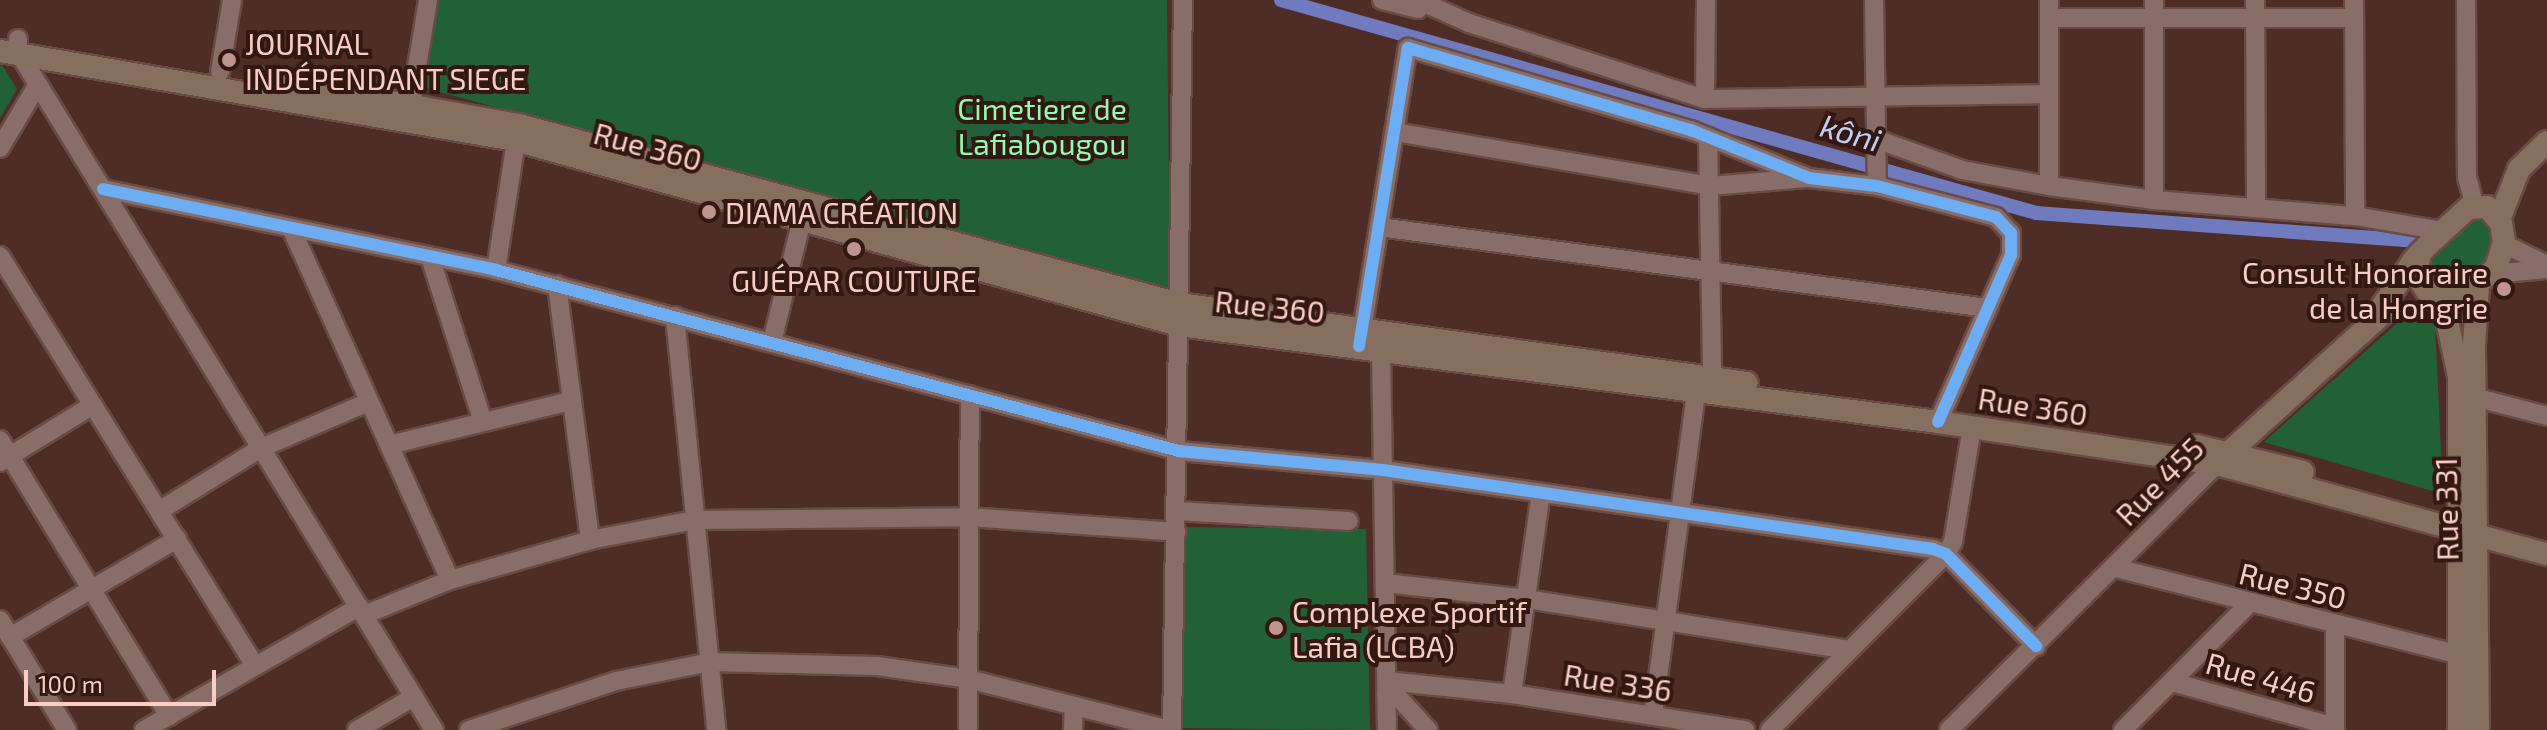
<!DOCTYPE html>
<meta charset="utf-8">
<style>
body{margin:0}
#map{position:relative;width:2547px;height:730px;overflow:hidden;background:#4f2d27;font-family:"Exo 2",sans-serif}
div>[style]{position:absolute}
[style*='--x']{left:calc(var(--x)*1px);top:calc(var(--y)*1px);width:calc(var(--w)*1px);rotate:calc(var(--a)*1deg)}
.green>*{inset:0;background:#226138}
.canal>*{height:14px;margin:-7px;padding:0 7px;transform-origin:7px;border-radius:7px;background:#6f7bbe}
.roads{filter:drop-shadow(2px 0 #694b45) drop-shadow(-2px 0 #694b45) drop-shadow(0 2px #694b45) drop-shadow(0 -2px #694b45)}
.minor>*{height:18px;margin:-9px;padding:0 9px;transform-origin:9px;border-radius:9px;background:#886d68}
.major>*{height:22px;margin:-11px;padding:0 11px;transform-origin:11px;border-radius:11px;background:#866e61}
.cycleway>*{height:12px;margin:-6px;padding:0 6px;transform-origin:6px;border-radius:6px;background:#6dadf4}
.dots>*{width:22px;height:22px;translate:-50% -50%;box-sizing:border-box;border:4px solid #331711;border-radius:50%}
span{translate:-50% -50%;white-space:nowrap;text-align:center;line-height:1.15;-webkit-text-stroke:8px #331711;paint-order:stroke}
.poi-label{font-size:30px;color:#f6cec5}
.left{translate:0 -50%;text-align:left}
.right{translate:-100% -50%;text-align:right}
.park-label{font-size:30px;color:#8ffcb3}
.street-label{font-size:30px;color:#f6cec5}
.water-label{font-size:32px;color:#c3cef6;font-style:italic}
.scale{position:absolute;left:24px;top:670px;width:192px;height:36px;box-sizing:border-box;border:4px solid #f6cec5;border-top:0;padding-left:10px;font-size:24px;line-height:28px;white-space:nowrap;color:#f6cec5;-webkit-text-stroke:6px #331711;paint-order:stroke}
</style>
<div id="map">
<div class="green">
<i style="clip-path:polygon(434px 0,1167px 0,1170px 290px,418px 86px)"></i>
<i style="clip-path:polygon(2px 65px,17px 89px,0 118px,0 66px)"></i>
<i style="clip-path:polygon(2473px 219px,2486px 220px,2495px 236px,2488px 267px,2455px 288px,2432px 286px,2425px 266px)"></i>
<i style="clip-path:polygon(2425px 317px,2435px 325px,2443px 494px,2264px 442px,2403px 318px)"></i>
<i style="clip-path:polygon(1185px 527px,1366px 529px,1370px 730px,1182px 728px)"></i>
</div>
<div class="canal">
<i style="--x:1281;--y:0;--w:784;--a:15.75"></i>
<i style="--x:2036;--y:213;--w:384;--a:4.2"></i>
</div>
<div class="roads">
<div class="minor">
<i style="--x:1382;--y:0;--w:37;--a:14"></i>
<i style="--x:1418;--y:9;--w:9;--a:-77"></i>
<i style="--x:1874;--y:0;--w:186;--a:89.1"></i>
<i style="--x:2049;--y:0;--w:186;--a:90"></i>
<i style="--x:2154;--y:0;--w:200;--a:90"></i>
<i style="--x:2255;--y:0;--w:208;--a:89.7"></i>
<i style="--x:2354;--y:0;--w:216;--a:89.7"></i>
<i style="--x:2466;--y:0;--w:177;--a:89.7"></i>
<i style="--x:2467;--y:177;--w:28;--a:75"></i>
<i style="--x:1420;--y:1;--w:54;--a:24.2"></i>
<i style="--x:1469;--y:23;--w:248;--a:17.9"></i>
<i style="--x:1705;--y:99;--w:344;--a:-0.8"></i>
<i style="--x:2049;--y:18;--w:305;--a:0"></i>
<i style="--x:18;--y:39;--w:11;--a:95"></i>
<i style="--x:17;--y:50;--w:798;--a:58.48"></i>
<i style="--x:220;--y:72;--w:73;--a:-80.5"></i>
<i style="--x:1705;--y:99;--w:99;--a:-89.4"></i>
<i style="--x:411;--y:103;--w:104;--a:-80.6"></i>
<i style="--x:1395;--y:132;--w:320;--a:9.7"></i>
<i style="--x:1710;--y:186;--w:97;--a:-4.7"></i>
<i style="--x:1708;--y:137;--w:240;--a:89"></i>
<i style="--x:1876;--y:139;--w:91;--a:19.8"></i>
<i style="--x:1962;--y:170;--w:88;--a:10.4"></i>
<i style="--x:2049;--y:186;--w:106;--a:7.6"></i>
<i style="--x:2154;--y:200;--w:202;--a:4.6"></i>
<i style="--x:2355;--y:216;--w:88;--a:9.8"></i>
<i style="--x:0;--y:148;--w:74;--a:-59.3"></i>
<i style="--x:103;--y:189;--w:401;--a:11.6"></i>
<i style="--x:496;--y:270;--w:707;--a:14.84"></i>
<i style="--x:1179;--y:451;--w:205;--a:5.3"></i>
<i style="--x:1383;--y:470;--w:556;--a:8.17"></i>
<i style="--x:1933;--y:549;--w:14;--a:21"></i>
<i style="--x:1946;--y:554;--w:129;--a:45.6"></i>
<i style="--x:1379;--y:227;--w:613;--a:7.59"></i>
<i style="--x:292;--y:230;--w:384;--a:65.7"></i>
<i style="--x:2504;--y:244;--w:48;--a:26"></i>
<i style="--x:0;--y:256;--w:483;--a:58.1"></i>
<i style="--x:430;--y:257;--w:173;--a:72.2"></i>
<i style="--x:496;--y:270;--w:144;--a:-81.2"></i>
<i style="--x:2492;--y:274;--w:55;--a:-5.2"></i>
<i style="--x:557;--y:285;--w:257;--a:82.6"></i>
<i style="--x:675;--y:316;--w:416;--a:84.3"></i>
<i style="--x:772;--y:342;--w:127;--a:-76.3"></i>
<i style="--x:1360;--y:343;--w:299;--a:-80.8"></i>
<i style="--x:1408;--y:48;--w:295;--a:16.2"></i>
<i style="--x:1691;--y:130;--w:127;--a:22.1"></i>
<i style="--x:1809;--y:178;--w:68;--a:6.7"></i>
<i style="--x:1877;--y:186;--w:123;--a:14.6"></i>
<i style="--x:1996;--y:217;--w:22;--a:47"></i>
<i style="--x:2011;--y:233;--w:22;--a:90"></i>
<i style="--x:2011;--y:255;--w:182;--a:113.6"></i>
<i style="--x:1381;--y:349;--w:381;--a:89.1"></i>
<i style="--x:2474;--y:397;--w:75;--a:14.6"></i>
<i style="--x:0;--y:440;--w:324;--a:58.5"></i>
<i style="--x:389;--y:445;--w:187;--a:-13.6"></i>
<i style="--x:0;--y:462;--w:109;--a:-31.5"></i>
<i style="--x:159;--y:511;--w:120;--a:-31.7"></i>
<i style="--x:261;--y:448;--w:117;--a:-23.1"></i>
<i style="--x:1177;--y:511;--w:172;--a:3.3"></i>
<i style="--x:2116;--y:568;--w:352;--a:14.2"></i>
<i style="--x:1385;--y:583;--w:143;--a:6.4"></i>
<i style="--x:1527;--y:599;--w:325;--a:9"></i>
<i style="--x:364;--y:615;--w:93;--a:-22.1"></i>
<i style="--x:450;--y:580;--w:146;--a:-15.9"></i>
<i style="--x:590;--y:540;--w:107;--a:-10.8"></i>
<i style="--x:695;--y:520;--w:274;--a:-0.6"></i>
<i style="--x:969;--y:517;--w:208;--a:4.1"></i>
<i style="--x:0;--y:620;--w:129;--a:58.7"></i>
<i style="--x:10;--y:637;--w:194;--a:-30.4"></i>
<i style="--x:1387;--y:681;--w:126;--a:5.9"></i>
<i style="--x:1512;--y:694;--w:236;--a:8.8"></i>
<i style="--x:2172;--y:682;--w:169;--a:15.4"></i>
<i style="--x:1386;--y:694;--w:12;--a:14"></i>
<i style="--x:1398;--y:697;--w:45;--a:47.7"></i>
<i style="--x:1512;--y:694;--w:203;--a:-81.8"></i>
<i style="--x:1653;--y:715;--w:327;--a:-82.4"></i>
<i style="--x:144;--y:730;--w:248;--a:-29.8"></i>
<i style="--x:357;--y:730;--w:66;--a:-30.1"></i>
<i style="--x:469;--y:730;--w:155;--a:-18.4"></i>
<i style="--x:616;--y:681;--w:96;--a:-11.4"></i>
<i style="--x:710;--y:662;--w:167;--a:1.4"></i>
<i style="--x:877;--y:666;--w:92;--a:8.1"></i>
<i style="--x:968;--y:679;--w:208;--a:14.2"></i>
<i style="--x:968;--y:730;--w:335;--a:-89.7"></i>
<i style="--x:1073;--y:730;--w:24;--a:-88"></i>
<i style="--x:1172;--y:730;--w:730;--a:-89.14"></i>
<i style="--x:1770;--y:730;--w:249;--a:-45"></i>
<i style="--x:1946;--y:554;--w:14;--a:-60"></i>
<i style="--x:1953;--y:542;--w:117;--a:-80.6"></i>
<i style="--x:1949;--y:730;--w:378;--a:-44.8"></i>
<i style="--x:2123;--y:730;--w:180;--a:-45"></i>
<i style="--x:2335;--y:730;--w:105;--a:-90"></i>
</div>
<div class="major">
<i style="--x:0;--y:51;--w:523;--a:9.8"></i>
<i style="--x:515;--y:140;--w:689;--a:15.57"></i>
<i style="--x:1179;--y:325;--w:765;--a:7.28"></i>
<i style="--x:1938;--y:422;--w:282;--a:8.6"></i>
<i style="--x:2217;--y:464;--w:342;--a:15.3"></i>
<i style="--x:263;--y:79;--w:260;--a:10.2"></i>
<i style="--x:519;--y:125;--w:684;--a:15.17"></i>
<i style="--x:1179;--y:304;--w:573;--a:7.92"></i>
<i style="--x:2499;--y:220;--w:55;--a:-68.6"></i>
<i style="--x:2519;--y:169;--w:39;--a:-44"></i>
<i style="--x:2442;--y:297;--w:81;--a:77.9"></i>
<i style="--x:2459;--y:376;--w:354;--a:90"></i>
<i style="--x:2375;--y:317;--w:68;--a:-55.8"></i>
<i style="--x:2413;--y:261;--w:11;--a:-49"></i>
<i style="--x:2420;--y:253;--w:13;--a:-45"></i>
<i style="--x:2429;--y:244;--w:53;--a:-42.7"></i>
<i style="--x:2468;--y:208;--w:19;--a:-3"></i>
<i style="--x:2487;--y:207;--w:21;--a:49"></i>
<i style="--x:2501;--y:223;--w:19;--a:81"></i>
<i style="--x:2504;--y:242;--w:27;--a:107"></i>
<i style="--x:2496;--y:268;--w:39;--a:140"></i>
<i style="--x:2466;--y:293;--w:24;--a:171"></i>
<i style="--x:2442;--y:297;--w:17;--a:-156"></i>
<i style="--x:2426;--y:290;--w:19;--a:-122"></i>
<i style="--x:2416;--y:274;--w:21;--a:-79"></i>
<i style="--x:2197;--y:446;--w:109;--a:13.8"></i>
<i style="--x:2224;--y:457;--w:221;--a:-42.1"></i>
<i style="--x:2478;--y:730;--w:386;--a:-90.6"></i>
<i style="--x:2474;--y:344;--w:57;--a:-86"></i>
</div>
</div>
<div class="cycleway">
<i style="--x:103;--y:189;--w:401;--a:11.6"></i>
<i style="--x:496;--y:270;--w:707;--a:14.84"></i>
<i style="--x:1179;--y:451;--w:205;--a:5.3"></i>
<i style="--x:1383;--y:470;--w:556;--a:8.17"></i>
<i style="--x:1933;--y:549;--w:14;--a:21"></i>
<i style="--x:1946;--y:554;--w:129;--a:45.6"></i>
<i style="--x:1359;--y:346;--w:302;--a:-80.7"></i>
<i style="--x:1408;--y:48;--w:295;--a:16.2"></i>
<i style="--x:1691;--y:130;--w:127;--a:22.1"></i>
<i style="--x:1809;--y:178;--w:68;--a:6.7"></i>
<i style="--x:1877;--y:186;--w:123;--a:14.6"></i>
<i style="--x:1996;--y:217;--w:22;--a:47"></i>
<i style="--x:2011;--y:233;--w:22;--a:90"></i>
<i style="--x:2011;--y:255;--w:182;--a:113.6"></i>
</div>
<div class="dots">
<i style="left:229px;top:60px;background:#bc968e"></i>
<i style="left:709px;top:212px;background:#bc968e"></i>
<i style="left:854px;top:249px;background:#bc968e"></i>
<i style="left:2504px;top:289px;background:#bc968e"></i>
<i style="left:1276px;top:628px;background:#bc968e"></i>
</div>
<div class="poi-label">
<span class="left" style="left:245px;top:60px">JOURNAL<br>INDÉPENDANT SIEGE</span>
<span class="left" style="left:725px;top:212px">DIAMA CRÉATION</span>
<span class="right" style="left:2488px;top:289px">Consult Honoraire<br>de la Hongrie</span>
<span style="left:854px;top:280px">GUÉPAR COUTURE</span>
<span class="left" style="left:1292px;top:628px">Complexe Sportif<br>Lafia (LCBA)</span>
</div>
<div class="park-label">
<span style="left:1042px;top:125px">Cimetiere de<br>Lafiabougou</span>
</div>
<div class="street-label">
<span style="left:648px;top:146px;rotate:15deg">Rue 360</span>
<span style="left:1270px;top:306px;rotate:6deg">Rue 360</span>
<span style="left:2033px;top:406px;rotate:9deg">Rue 360</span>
<span style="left:2159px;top:481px;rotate:-45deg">Rue 455</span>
<span style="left:2446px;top:509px;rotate:-91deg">Rue 331</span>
<span style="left:2293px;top:585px;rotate:14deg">Rue 350</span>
<span style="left:2261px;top:677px;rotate:16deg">Rue 446</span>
<span style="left:1618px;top:682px;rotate:9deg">Rue 336</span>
</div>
<div class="water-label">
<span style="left:1851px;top:132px;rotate:16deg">kôni</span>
</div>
<div class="scale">100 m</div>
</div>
